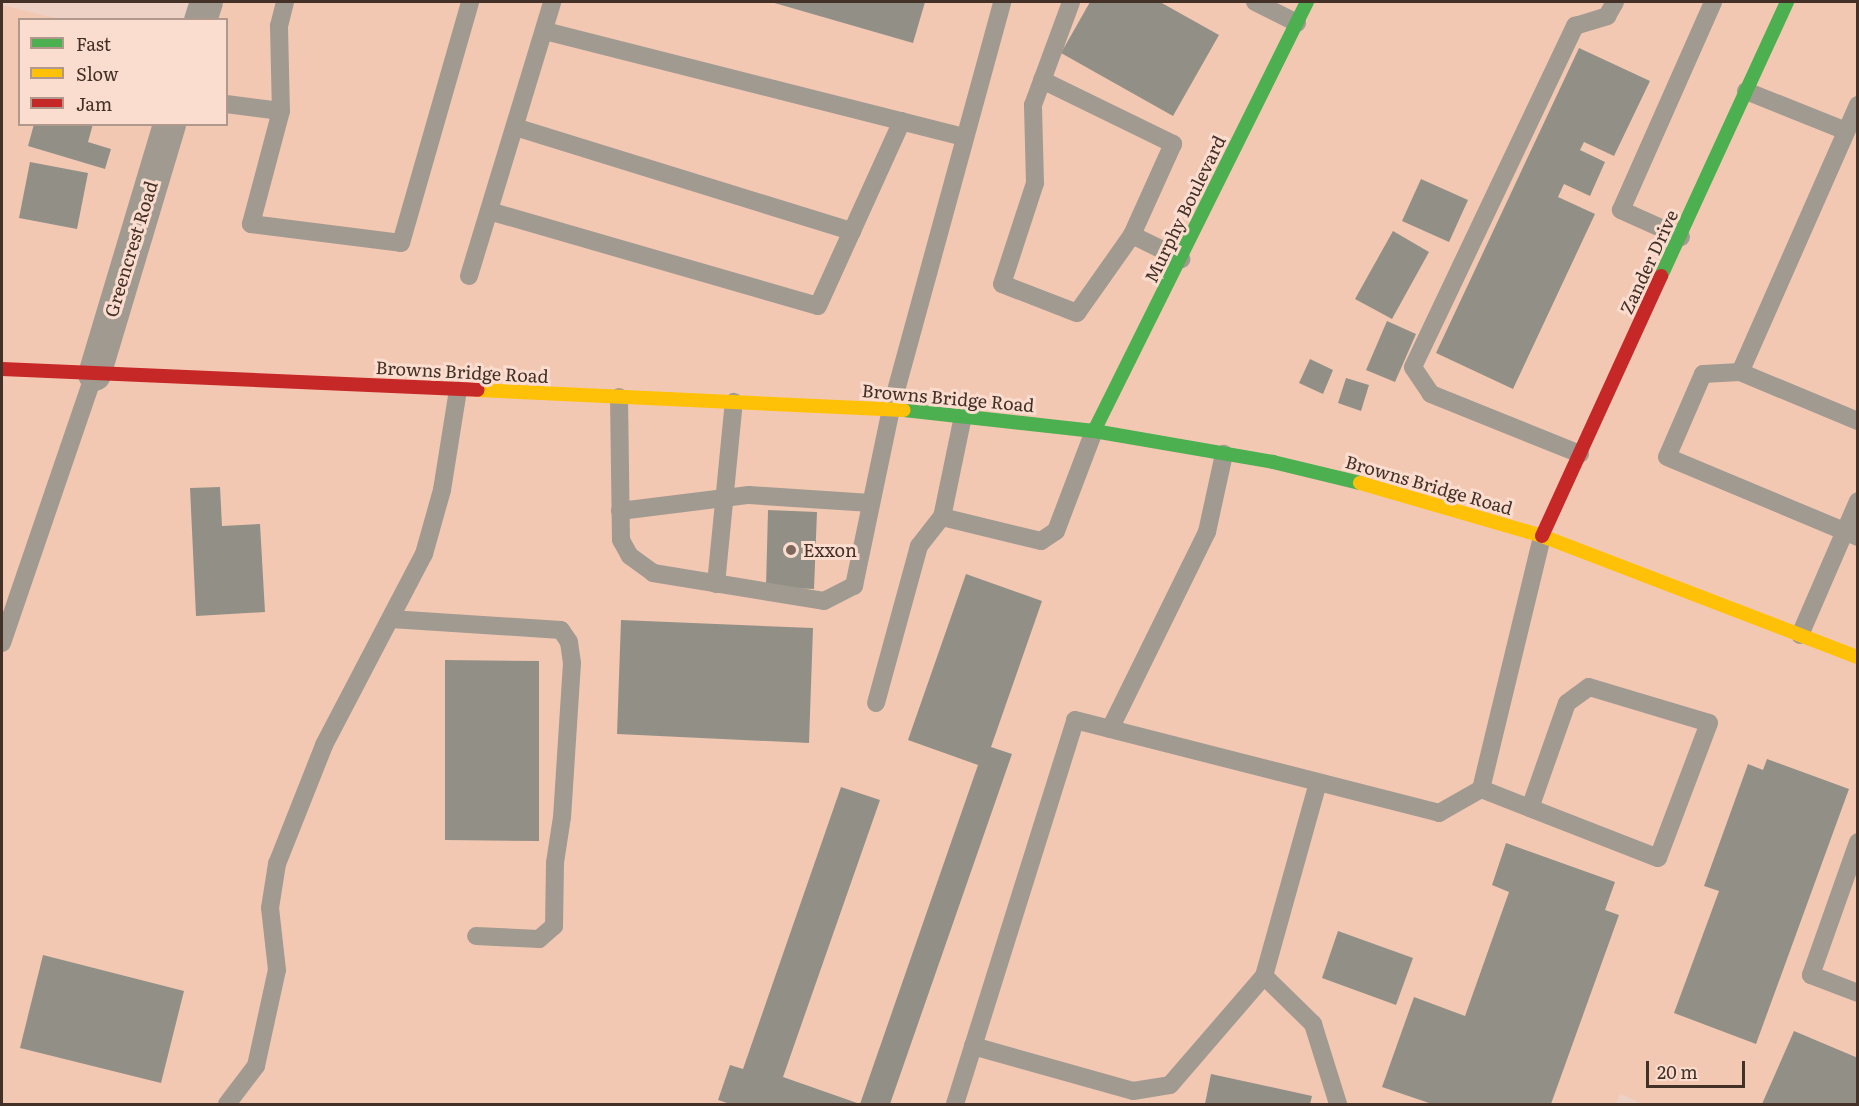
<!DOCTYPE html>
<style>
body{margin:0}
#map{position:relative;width:1859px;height:1106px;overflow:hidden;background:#ecd1c4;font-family:Literata,serif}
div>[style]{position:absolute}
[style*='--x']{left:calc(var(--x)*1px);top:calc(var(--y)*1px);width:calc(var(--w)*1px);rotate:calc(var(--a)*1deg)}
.built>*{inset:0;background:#f3c8b3}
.building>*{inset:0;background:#929086}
.lane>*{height:18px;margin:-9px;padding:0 9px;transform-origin:9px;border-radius:9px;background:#a19a91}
.street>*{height:33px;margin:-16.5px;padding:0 16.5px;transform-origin:16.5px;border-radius:16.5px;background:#a19a91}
.fast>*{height:14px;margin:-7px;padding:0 7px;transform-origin:7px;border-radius:7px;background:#4caf50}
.slow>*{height:14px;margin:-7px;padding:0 7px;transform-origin:7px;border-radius:7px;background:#ffc107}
.jam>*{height:14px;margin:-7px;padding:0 7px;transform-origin:7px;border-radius:7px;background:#c62828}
.dots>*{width:16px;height:16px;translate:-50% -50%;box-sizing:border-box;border:3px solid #fbddcf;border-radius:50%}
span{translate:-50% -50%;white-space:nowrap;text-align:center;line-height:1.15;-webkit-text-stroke:6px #fbddcf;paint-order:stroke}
.street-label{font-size:18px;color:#433027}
.poi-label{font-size:18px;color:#433027}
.left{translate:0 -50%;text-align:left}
.frame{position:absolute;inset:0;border:3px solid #433027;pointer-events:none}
.legend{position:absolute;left:18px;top:18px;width:210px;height:108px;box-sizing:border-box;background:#fbddcf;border:2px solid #b1988c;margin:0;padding:8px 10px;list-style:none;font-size:18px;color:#433027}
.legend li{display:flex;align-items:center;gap:12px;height:30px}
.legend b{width:30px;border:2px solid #b1988c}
.scale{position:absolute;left:1646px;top:1061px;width:99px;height:27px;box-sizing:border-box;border:3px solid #433027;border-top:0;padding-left:8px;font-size:18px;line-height:21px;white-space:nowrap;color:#433027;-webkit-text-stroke:4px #fbddcf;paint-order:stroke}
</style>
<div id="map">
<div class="built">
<i style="clip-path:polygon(197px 2px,1857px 2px,1857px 1104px,1643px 1104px,1620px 1094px,1616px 1104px,2px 1104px,2px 5px,59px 19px,20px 20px,20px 124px,226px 124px,226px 20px,191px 19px)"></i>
</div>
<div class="building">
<i style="clip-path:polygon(771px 2px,925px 2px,913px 43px)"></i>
<i style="clip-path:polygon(1090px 2px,1160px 2px,1219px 35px,1173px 116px,1061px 53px)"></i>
<i style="clip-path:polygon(1579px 48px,1650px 81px,1614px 156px,1584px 142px,1580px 150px,1605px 162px,1590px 196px,1564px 184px,1558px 197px,1595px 214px,1513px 389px,1436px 353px)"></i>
<i style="clip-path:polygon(34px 124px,93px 124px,88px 142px,111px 149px,105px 169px,28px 146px)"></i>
<i style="clip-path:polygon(30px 162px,88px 173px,77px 229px,19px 218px)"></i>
<i style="clip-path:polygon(1421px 179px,1468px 200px,1449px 242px,1402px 221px)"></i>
<i style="clip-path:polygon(1393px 231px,1429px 252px,1392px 319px,1355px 299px)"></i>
<i style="clip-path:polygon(1387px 321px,1416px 334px,1395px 382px,1366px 370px)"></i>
<i style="clip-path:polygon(1310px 359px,1333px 370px,1323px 394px,1299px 383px)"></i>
<i style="clip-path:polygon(1346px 378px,1369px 385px,1361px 411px,1338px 403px)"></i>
<i style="clip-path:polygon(220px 487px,222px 526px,260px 524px,265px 612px,196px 616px,190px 488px)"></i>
<i style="clip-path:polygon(768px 510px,817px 512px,814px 589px,766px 587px)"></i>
<i style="clip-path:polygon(966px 574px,1042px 601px,991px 747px,1012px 754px,890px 1104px,730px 1104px,718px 1100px,730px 1065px,743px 1069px,841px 787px,880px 800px,783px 1077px,860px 1104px,978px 765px,908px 740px)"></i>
<i style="clip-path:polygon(621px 620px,813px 628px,809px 743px,617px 734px)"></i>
<i style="clip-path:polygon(445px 660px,539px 661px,539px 841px,445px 840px)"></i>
<i style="clip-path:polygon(1767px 759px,1849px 789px,1756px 1044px,1674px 1013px,1719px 891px,1704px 886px,1748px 764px,1763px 770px)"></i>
<i style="clip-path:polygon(1506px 843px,1615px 882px,1605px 910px,1619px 915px,1551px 1104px,1432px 1104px,1382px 1087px,1414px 997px,1465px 1016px,1509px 892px,1492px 885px)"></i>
<i style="clip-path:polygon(1338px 931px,1413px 958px,1396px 1005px,1322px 978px)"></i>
<i style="clip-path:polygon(43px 955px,184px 991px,161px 1083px,20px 1048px)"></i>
<i style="clip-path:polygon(1794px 1031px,1858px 1058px,1858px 1104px,1762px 1104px)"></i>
<i style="clip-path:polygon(1211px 1074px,1312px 1096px,1310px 1104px,1205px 1104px)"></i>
</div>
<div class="lane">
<i style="--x:285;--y:2;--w:25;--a:104"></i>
<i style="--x:279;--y:26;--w:85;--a:88.7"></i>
<i style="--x:281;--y:111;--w:117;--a:104.9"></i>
<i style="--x:251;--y:224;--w:151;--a:7.2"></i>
<i style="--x:401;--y:243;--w:251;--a:-74"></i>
<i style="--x:1255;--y:2;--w:47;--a:26.6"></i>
<i style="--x:545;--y:31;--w:433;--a:14.2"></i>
<i style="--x:1042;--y:80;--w:146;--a:26"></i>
<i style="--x:1173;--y:144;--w:100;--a:114.3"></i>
<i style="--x:1132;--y:235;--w:95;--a:125.2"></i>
<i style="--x:1077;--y:313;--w:80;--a:-158.9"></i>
<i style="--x:1002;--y:284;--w:106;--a:-71.9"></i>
<i style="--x:1035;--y:183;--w:78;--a:-91.5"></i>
<i style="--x:1033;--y:105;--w:110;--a:-69.7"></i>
<i style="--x:1746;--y:91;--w:108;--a:21.8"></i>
<i style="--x:226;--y:104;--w:55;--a:7.3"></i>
<i style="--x:1858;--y:105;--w:292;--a:113.8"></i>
<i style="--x:1740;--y:372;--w:128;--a:22.6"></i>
<i style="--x:515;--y:127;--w:353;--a:17.2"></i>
<i style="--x:489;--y:211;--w:342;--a:16.1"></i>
<i style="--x:818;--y:306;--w:203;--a:-65.6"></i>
<i style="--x:1132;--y:235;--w:55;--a:26.1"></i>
<i style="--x:1681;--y:237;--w:66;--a:-155.8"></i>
<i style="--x:1621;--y:210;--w:227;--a:-66.1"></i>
<i style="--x:469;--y:276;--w:286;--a:-73.1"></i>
<i style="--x:1740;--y:372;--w:37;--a:177"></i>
<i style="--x:1703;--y:374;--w:90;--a:113.4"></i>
<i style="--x:1667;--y:457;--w:207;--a:22.7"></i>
<i style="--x:619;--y:397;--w:143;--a:89.2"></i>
<i style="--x:621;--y:540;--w:18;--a:61"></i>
<i style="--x:630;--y:556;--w:29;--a:36"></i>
<i style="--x:653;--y:573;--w:173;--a:9.3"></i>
<i style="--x:824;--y:601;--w:34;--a:-27"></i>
<i style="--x:854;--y:586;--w:181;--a:-78.2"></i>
<i style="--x:891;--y:409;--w:422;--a:-74.7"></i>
<i style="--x:963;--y:416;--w:103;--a:101.7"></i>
<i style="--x:942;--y:517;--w:102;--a:13.6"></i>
<i style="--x:1041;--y:541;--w:18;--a:-34"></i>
<i style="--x:1056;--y:531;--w:107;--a:-69.2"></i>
<i style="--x:1580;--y:454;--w:161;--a:-158.1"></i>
<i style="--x:1431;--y:394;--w:32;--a:-124"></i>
<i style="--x:1413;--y:367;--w:378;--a:-64.6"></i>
<i style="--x:1575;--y:26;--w:34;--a:-17"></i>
<i style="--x:1607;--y:16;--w:16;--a:-60"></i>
<i style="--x:620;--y:511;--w:130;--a:-7.1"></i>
<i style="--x:749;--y:495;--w:122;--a:3.8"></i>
<i style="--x:716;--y:584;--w:183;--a:-84.4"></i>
<i style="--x:391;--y:619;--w:170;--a:3.7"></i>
<i style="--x:561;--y:630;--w:14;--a:56"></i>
<i style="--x:569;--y:642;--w:21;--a:82"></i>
<i style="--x:572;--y:663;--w:154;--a:93.7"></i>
<i style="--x:562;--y:817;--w:47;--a:98.7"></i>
<i style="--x:555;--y:863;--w:63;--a:90.9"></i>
<i style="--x:554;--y:926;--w:20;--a:139"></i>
<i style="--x:539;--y:939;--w:63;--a:-177.3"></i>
<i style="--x:1800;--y:635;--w:146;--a:-66.6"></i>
<i style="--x:2;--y:643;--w:284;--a:-71.1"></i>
<i style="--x:876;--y:703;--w:163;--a:-74.7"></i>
<i style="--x:919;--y:546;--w:37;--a:-52"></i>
<i style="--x:1110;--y:729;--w:220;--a:-63.8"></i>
<i style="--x:1207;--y:532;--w:80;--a:-77.7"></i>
<i style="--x:1530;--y:808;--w:111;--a:-70.6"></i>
<i style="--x:1567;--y:703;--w:27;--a:-36"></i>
<i style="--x:1589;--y:687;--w:125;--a:16.7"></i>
<i style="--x:1709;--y:723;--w:144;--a:110.7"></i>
<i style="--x:1658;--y:858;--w:190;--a:-158.7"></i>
<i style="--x:1481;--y:789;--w:260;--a:-76.4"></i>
<i style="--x:1858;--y:842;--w:141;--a:109.5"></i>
<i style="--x:1811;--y:975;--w:50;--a:21"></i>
<i style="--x:1264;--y:976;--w:69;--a:44.4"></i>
<i style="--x:1313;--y:1024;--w:84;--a:72.6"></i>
<i style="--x:973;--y:1046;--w:166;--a:15.7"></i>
<i style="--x:1133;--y:1091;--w:37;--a:-9"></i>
<i style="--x:1170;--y:1085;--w:144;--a:-49.2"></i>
<i style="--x:1264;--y:976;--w:201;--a:-74.4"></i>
<i style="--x:227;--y:1104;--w:48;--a:-52.7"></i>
<i style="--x:256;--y:1066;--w:98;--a:-77.7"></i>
<i style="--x:277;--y:970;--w:62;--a:-96.4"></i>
<i style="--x:270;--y:908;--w:45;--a:-81"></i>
<i style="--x:277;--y:864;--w:128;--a:-68.4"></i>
<i style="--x:324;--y:745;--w:216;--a:-62.4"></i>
<i style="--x:424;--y:554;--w:66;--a:-74.3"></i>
<i style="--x:442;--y:490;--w:101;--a:-80.9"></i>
<i style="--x:955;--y:1104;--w:402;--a:-72.6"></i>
<i style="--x:1075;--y:720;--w:376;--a:14.3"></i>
<i style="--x:1439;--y:813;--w:48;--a:-29.7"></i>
</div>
<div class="street">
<i style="--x:200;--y:20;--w:19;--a:-72"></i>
<i style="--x:94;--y:374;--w:261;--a:-73.3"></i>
</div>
<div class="fast">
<i style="--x:1661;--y:276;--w:302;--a:-65.3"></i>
<i style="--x:904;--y:410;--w:191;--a:6.3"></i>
<i style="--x:1094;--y:431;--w:182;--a:9.8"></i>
<i style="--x:1273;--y:462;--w:89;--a:13.6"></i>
<i style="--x:1094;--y:431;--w:479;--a:-63.6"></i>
</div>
<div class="slow">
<i style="--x:478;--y:390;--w:426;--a:2.7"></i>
<i style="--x:1360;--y:483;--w:190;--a:16.2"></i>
<i style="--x:1542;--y:536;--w:338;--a:21"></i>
</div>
<div class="jam">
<i style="--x:2;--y:369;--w:476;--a:2.5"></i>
<i style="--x:1542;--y:536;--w:286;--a:-65.4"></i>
</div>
<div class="dots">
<i style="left:791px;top:550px;background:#7e685e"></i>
</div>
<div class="street-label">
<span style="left:1185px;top:209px;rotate:-64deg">Murphy Boulevard</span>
<span style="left:131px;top:249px;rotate:-73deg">Greencrest Road</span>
<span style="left:1649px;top:262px;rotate:-65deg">Zander Drive</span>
<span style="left:462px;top:372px;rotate:3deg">Browns Bridge Road</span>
<span style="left:948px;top:398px;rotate:5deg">Browns Bridge Road</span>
<span style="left:1429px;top:485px;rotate:16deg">Browns Bridge Road</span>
</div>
<div class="poi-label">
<span class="left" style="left:803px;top:550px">Exxon</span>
</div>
<div class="frame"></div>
<ul class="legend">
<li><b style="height:8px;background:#4caf50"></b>Fast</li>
<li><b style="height:8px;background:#ffc107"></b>Slow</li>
<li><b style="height:8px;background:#c62828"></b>Jam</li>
</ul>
<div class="scale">20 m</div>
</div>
